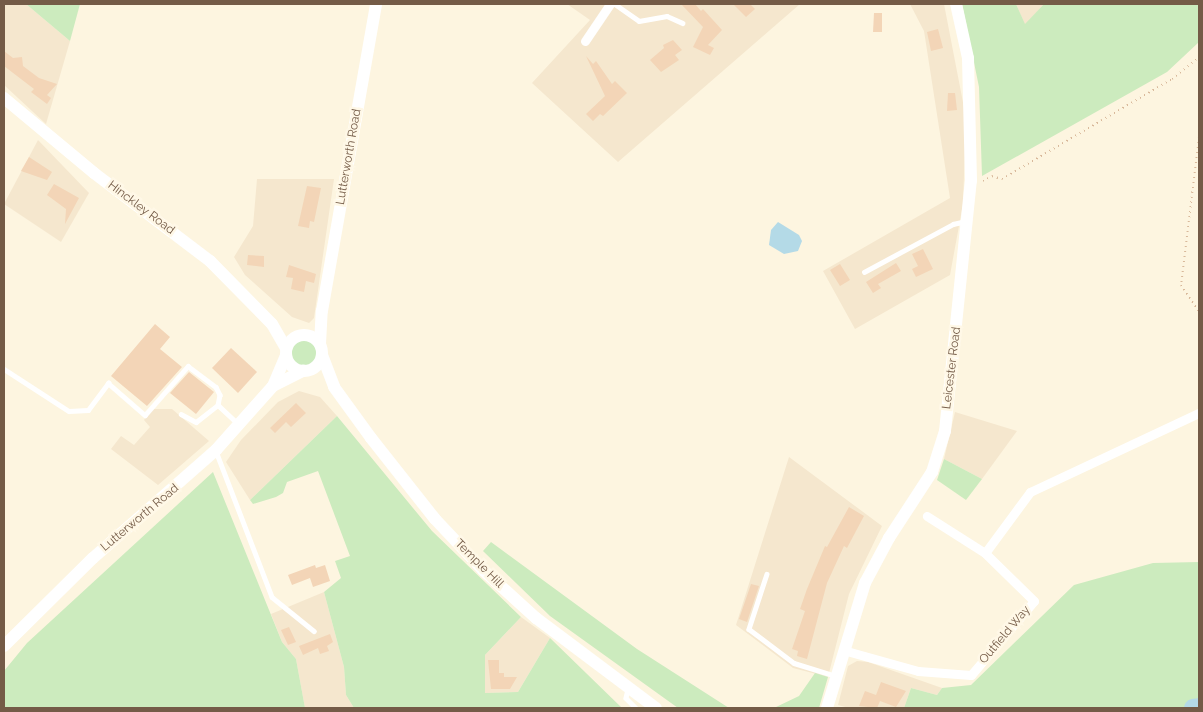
<!DOCTYPE html>
<style>
body{margin:0}
#map{position:relative;width:1203px;height:712px;overflow:hidden;background:#fdf5e0;font-family:Raleway,sans-serif}
div>[style]{position:absolute}
[style*='--x']{left:calc(var(--x)*1px);top:calc(var(--y)*1px);width:calc(var(--w)*1px);rotate:calc(var(--a)*1deg)}
.residential>*{inset:0;background:#f5e7ce}
.green>*{inset:0;background:#ccebbe}
.round{border-radius:50%}
.water>*{inset:0;background:#b4dae7}
.river>*{height:18px;margin:-9px;padding:0 9px;transform-origin:9px;border-radius:9px;background:#b4dae7}
.building>*{inset:0;background:#f3d5b7}
.path>*{height:2px;margin-top:-1px;transform-origin:0;background:repeating-linear-gradient(90deg,#d8b89a 0 1px,transparent 0 5px)}
.lane>*{height:4.5px;margin:-2.25px;padding:0 2.25px;transform-origin:2.25px;border-radius:2.25px;background:#fff}
.street>*{height:9px;margin:-4.5px;padding:0 4.5px;transform-origin:4.5px;border-radius:4.5px;background:#fff}
.secondary>*{height:12px;margin:-6px;padding:0 6px;transform-origin:6px;border-radius:6px;background:#fff}
.secondary>.ring{margin:-6px;padding:0;box-sizing:content-box;background:none;border:12px solid #fff;border-radius:50%}
span{translate:-50% -50%;white-space:nowrap;text-align:center;line-height:1.15;-webkit-text-stroke:5px #fff8e7;paint-order:stroke}
.street-label{font-size:12px;color:#745b47}
.frame{position:absolute;inset:0;border:5px solid #745b47;pointer-events:none}
</style>
<div id="map">
<div class="residential">
<i style="clip-path:polygon(4px 4px,26px 4px,70px 41px,46px 124px,4px 85px)"></i>
<i style="clip-path:polygon(567px 4px,800px 4px,618px 162px,532px 83px,590px 20px)"></i>
<i style="clip-path:polygon(910px 4px,944px 4px,966px 118px,963px 204px,950px 275px,855px 329px,823px 271px,950px 198px,924px 31px)"></i>
<i style="clip-path:polygon(1016px 4px,1044px 4px,1025px 25px)"></i>
<i style="clip-path:polygon(38px 140px,89px 193px,61px 242px,4px 204px)"></i>
<i style="clip-path:polygon(257px 179px,334px 179px,314px 318px,309px 323px,292px 317px,245px 275px,234px 257px,253px 226px)"></i>
<i style="clip-path:polygon(299px 391px,320px 397px,337px 416px,250px 500px,226px 462px,241px 440px,278px 402px)"></i>
<i style="clip-path:polygon(151px 409px,172px 409px,209px 441px,158px 485px,111px 449px,121px 436px,134px 445px,150px 427px,144px 420px)"></i>
<i style="clip-path:polygon(955px 412px,1017px 431px,982px 479px,944px 459px)"></i>
<i style="clip-path:polygon(789px 457px,882px 526px,849px 594px,828px 677px,793px 668px,736px 625px)"></i>
<i style="clip-path:polygon(324px 592px,344px 667px,346px 695px,354px 708px,305px 708px,296px 659px,282px 642px,271px 614px)"></i>
<i style="clip-path:polygon(521px 617px,550px 638px,518px 692px,485px 693px,485px 655px)"></i>
<i style="clip-path:polygon(857px 661px,868px 662px,942px 688px,937px 695px,911px 688px,904px 708px,849px 708px,838px 705px,848px 666px)"></i>
</div>
<div class="green">
<i style="clip-path:polygon(26px 4px,80px 4px,70px 41px)"></i>
<i style="clip-path:polygon(962px 4px,1016px 4px,1025px 24px,1044px 4px,1199px 4px,1199px 42px,1167px 72px,982px 176px,979px 87px)"></i>
<i class="round" style="left:290px;top:339px;width:28px;height:28px"></i>
<i style="clip-path:polygon(337px 416px,432px 531px,521px 617px,485px 655px,485px 693px,518px 692px,550px 638px,622px 708px,354px 708px,346px 695px,344px 667px,324px 592px,341px 578px,335px 561px,350px 556px,318px 471px,287px 482px,283px 493px,276px 497px,253px 504px,250px 500px)"></i>
<i style="clip-path:polygon(944px 459px,982px 479px,966px 500px,937px 480px)"></i>
<i style="clip-path:polygon(213px 472px,282px 642px,296px 659px,305px 708px,4px 708px,4px 671px,27px 643px)"></i>
<i style="clip-path:polygon(491px 542px,637px 649px,729px 708px,678px 708px,550px 616px,483px 551px)"></i>
<i style="clip-path:polygon(1199px 562px,1199px 707px,904px 708px,911px 688px,937px 695px,942px 688px,971px 685px,1074px 585px,1153px 563px)"></i>
<i style="clip-path:polygon(815px 673px,828px 677px,819px 708px,774px 708px,799px 696px)"></i>
</div>
<div class="water">
<i style="clip-path:polygon(778px 222px,799px 235px,802px 241px,798px 251px,784px 254px,769px 245px,771px 230px)"></i>
</div>
<div class="river">
<i style="--x:1193;--y:708;--w:6;--a:-9"></i>
</div>
<div class="building">
<i style="clip-path:polygon(681px 4px,695px 4px,701px 11px,703px 9px,722px 30px,708px 45px,714px 48px,710px 55px,693px 47px,703px 27px)"></i>
<i style="clip-path:polygon(733px 4px,750px 4px,755px 9px,746px 17px)"></i>
<i style="clip-path:polygon(874px 13px,882px 13px,882px 32px,873px 32px)"></i>
<i style="clip-path:polygon(938px 29px,943px 48px,931px 51px,927px 32px)"></i>
<i style="clip-path:polygon(673px 40px,682px 50px,675px 55px,679px 60px,661px 72px,650px 60px,664px 48px,663px 45px)"></i>
<i style="clip-path:polygon(4px 51px,13px 58px,22px 57px,23px 66px,39px 78px,57px 84px,47px 95px,51px 98px,47px 104px,31px 92px,34px 89px,4px 66px)"></i>
<i style="clip-path:polygon(586px 56px,593px 64px,596px 61px,612px 84px,615px 81px,627px 93px,603px 116px,600px 114px,593px 121px,586px 114px,605px 96px)"></i>
<i style="clip-path:polygon(948px 93px,955px 93px,957px 110px,947px 111px)"></i>
<i style="clip-path:polygon(29px 157px,52px 172px,47px 180px,21px 171px)"></i>
<i style="clip-path:polygon(54px 184px,79px 198px,65px 224px,66px 209px,47px 195px)"></i>
<i style="clip-path:polygon(307px 186px,321px 188px,314px 222px,310px 221px,309px 228px,298px 226px)"></i>
<i style="clip-path:polygon(923px 249px,933px 269px,916px 277px,912px 269px,918px 266px,912px 254px)"></i>
<i style="clip-path:polygon(248px 255px,264px 256px,264px 267px,247px 265px)"></i>
<i style="clip-path:polygon(896px 263px,901px 271px,878px 284px,881px 288px,873px 293px,866px 282px)"></i>
<i style="clip-path:polygon(840px 264px,850px 280px,840px 286px,830px 270px)"></i>
<i style="clip-path:polygon(289px 265px,316px 274px,314px 283px,306px 281px,304px 292px,291px 289px,293px 278px,286px 277px)"></i>
<i style="clip-path:polygon(155px 324px,170px 337px,160px 349px,182px 367px,147px 406px,111px 376px)"></i>
<i style="clip-path:polygon(231px 348px,257px 372px,238px 393px,212px 368px)"></i>
<i style="clip-path:polygon(189px 372px,214px 392px,196px 414px,170px 393px)"></i>
<i style="clip-path:polygon(296px 403px,306px 413px,291px 427px,286px 422px,275px 433px,270px 428px)"></i>
<i style="clip-path:polygon(849px 507px,864px 516px,847px 548px,844px 546px,827px 583px,807px 659px,797px 656px,798px 651px,792px 649px,805px 611px,800px 609px,807px 589px,825px 546px,827px 547px)"></i>
<i style="clip-path:polygon(315px 565px,316px 568px,325px 565px,330px 581px,313px 587px,310px 578px,292px 585px,288px 575px)"></i>
<i style="clip-path:polygon(751px 584px,759px 586px,747px 622px,739px 619px)"></i>
<i style="clip-path:polygon(289px 627px,296px 642px,288px 645px,281px 630px)"></i>
<i style="clip-path:polygon(330px 634px,333px 642px,327px 646px,329px 651px,320px 654px,318px 648px,303px 655px,299px 646px)"></i>
<i style="clip-path:polygon(488px 660px,499px 660px,499px 673px,504px 673px,504px 677px,517px 677px,510px 689px,491px 689px)"></i>
<i style="clip-path:polygon(881px 682px,906px 691px,896px 707px,880px 701px,877px 708px,859px 706px,865px 691px,876px 695px)"></i>
</div>
<div class="path">
<i style="--x:1199;--y:137;--w:149;--a:96.9"></i>
<i style="--x:1181;--y:285;--w:32;--a:56"></i>
<i style="--x:983;--y:181;--w:10;--a:-29"></i>
<i style="--x:992;--y:176;--w:10;--a:17"></i>
<i style="--x:1002;--y:179;--w:197;--a:-30.5"></i>
<i style="--x:1172;--y:79;--w:35;--a:-39"></i>
</div>
<div class="lane">
<i style="--x:615;--y:4;--w:29;--a:35"></i>
<i style="--x:639;--y:21;--w:28;--a:-10"></i>
<i style="--x:667;--y:16;--w:17;--a:24"></i>
<i style="--x:864;--y:272;--w:101;--a:-28.3"></i>
<i style="--x:953;--y:224;--w:13;--a:-13"></i>
<i style="--x:4;--y:369;--w:77;--a:32.9"></i>
<i style="--x:69;--y:411;--w:19;--a:-3"></i>
<i style="--x:88;--y:410;--w:34;--a:-53"></i>
<i style="--x:108;--y:383;--w:49;--a:40.9"></i>
<i style="--x:145;--y:415;--w:65;--a:-48.7"></i>
<i style="--x:188;--y:366;--w:35;--a:37"></i>
<i style="--x:216;--y:387;--w:9;--a:63"></i>
<i style="--x:220;--y:395;--w:10;--a:101"></i>
<i style="--x:181;--y:414;--w:17;--a:28"></i>
<i style="--x:196;--y:422;--w:28;--a:-38"></i>
<i style="--x:218;--y:405;--w:26;--a:43"></i>
<i style="--x:216;--y:451;--w:156;--a:69"></i>
<i style="--x:272;--y:597;--w:54;--a:39"></i>
<i style="--x:767;--y:574;--w:58;--a:108.1"></i>
<i style="--x:749;--y:629;--w:56;--a:37.1"></i>
<i style="--x:794;--y:663;--w:44;--a:17.2"></i>
<i style="--x:628;--y:689;--w:9;--a:103"></i>
<i style="--x:626;--y:698;--w:14;--a:45"></i>
</div>
<div class="street">
<i style="--x:585;--y:41;--w:45;--a:-56"></i>
<i style="--x:985;--y:553;--w:76;--a:-53.6"></i>
<i style="--x:1030;--y:492;--w:187;--a:-25.1"></i>
<i style="--x:843;--y:650;--w:78;--a:15.6"></i>
<i style="--x:918;--y:671;--w:53;--a:4.3"></i>
<i style="--x:971;--y:675;--w:97;--a:-49.6"></i>
<i style="--x:1034;--y:601;--w:69;--a:-135.6"></i>
<i style="--x:985;--y:553;--w:69;--a:-147.5"></i>
</div>
<div class="secondary">
<i style="--x:4;--y:98;--w:117;--a:39.8"></i>
<i style="--x:94;--y:173;--w:146;--a:37.2"></i>
<i style="--x:210;--y:261;--w:88;--a:45.5"></i>
<i style="--x:272;--y:324;--w:28;--a:60"></i>
<i class="ring" style="left:286px;top:335px;width:24px;height:24px"></i>
<i style="--x:320;--y:344;--w:33;--a:-87"></i>
<i style="--x:322;--y:311;--w:312;--a:-80"></i>
<i style="--x:322;--y:355;--w:34;--a:69"></i>
<i style="--x:334;--y:387;--w:63;--a:54"></i>
<i style="--x:371;--y:438;--w:103;--a:51.7"></i>
<i style="--x:435;--y:519;--w:70;--a:46.7"></i>
<i style="--x:483;--y:570;--w:72;--a:42.2"></i>
<i style="--x:536;--y:618;--w:150;--a:36.9"></i>
<i style="--x:273;--y:386;--w:34;--a:-27"></i>
<i style="--x:4;--y:646;--w:125;--a:-44.7"></i>
<i style="--x:93;--y:558;--w:164;--a:-41.3"></i>
<i style="--x:216;--y:450;--w:86;--a:-48.3"></i>
<i style="--x:273;--y:386;--w:33;--a:-67"></i>
<i style="--x:827;--y:708;--w:131;--a:-73.1"></i>
<i style="--x:865;--y:583;--w:51;--a:-61.9"></i>
<i style="--x:889;--y:538;--w:79;--a:-56.9"></i>
<i style="--x:932;--y:472;--w:43;--a:-72.4"></i>
<i style="--x:945;--y:431;--w:251;--a:-84.1"></i>
<i style="--x:971;--y:181;--w:123;--a:-91.4"></i>
<i style="--x:968;--y:58;--w:55;--a:-102.5"></i>
</div>
<div class="street-label">
<span style="left:349px;top:157px;rotate:-80deg">Lutterworth Road</span>
<span style="left:141px;top:208px;rotate:37deg">Hinckley Road</span>
<span style="left:952px;top:368px;rotate:-83deg">Leicester Road</span>
<span style="left:140px;top:518px;rotate:-40deg">Lutterworth Road</span>
<span style="left:479px;top:564px;rotate:45deg">Temple Hill</span>
<span style="left:1005px;top:635px;rotate:-50deg">Outfield Way</span>
</div>
<div class="frame"></div>
</div>
